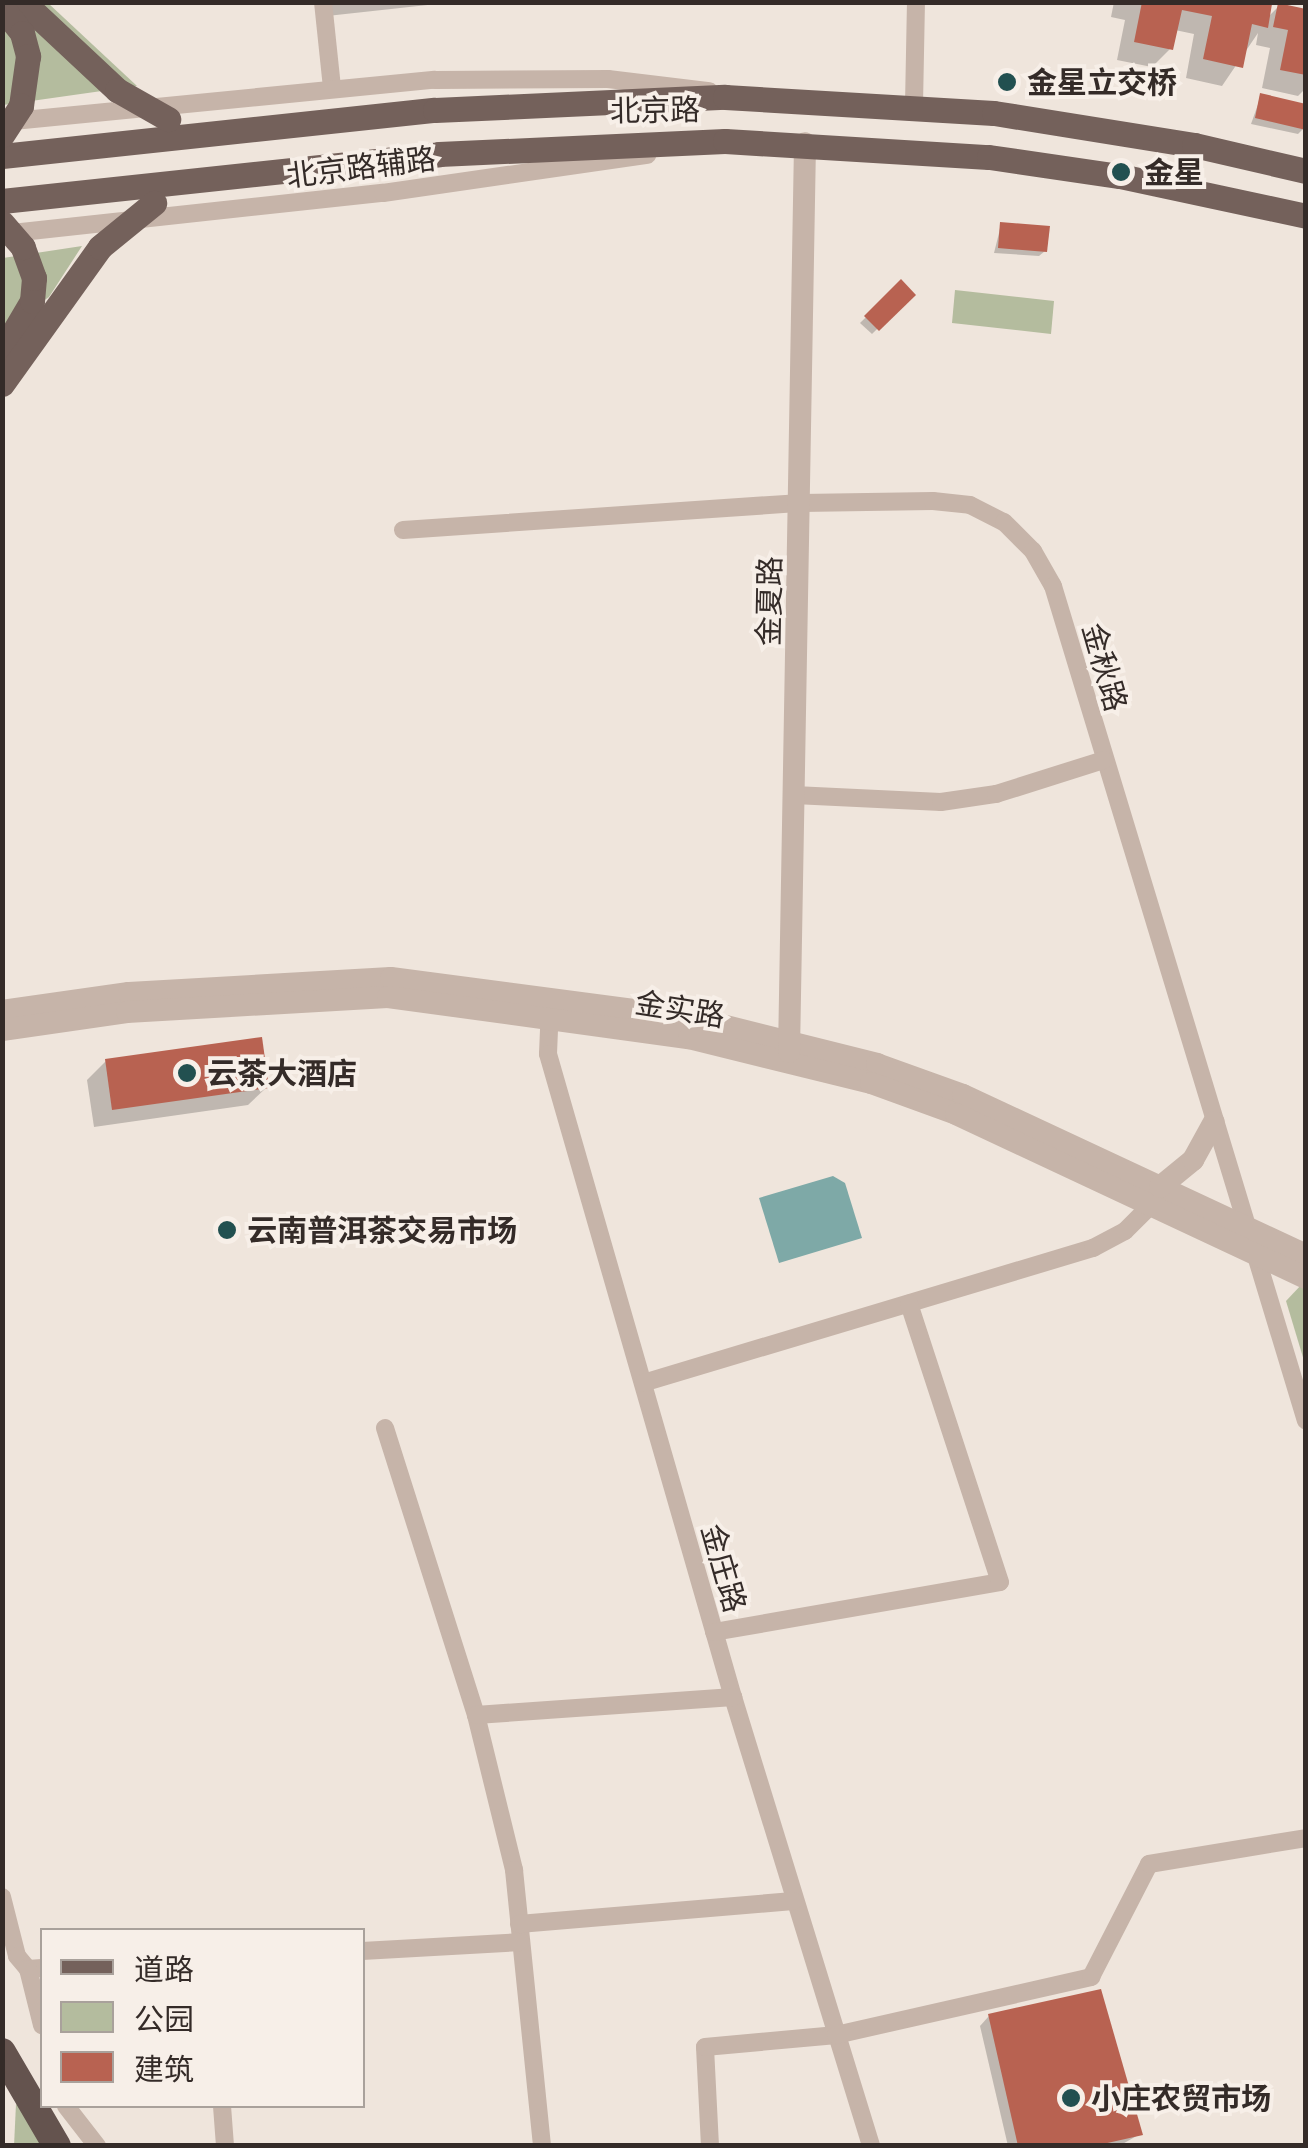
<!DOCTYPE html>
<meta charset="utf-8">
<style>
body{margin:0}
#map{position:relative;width:1308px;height:2148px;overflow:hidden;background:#efe5dc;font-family:"PT Sans Narrow","Noto Sans SC",sans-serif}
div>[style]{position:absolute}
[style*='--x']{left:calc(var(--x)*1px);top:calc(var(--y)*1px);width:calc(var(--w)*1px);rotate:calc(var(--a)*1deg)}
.green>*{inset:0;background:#b4bc9e}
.water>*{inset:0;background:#7ea9a7}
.shadow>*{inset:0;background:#0003}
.building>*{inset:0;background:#b86251}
.minor>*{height:18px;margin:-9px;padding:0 9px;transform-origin:9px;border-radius:9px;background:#c6b4a9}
.tertiary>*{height:22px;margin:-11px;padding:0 11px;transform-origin:11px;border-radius:11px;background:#c6b4a9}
.primary>*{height:25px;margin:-12.5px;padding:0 12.5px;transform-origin:12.5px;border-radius:12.5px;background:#74615b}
.trunk>*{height:28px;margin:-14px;padding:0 14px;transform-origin:14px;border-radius:14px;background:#64534e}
.primary-bridge>*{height:25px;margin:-12.5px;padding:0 12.5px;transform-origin:12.5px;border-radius:12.5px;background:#74615b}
.dots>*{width:28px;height:28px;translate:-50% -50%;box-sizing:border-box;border:5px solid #f7efe8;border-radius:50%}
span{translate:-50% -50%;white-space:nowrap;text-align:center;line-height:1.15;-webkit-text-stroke:8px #f7efe8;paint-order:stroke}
.poi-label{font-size:30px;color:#342b28;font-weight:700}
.left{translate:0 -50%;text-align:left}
.street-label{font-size:30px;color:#342b28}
.frame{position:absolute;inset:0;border:5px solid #342b28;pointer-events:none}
.legend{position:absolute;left:40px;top:1928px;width:325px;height:180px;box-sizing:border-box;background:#f7efe8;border:2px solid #a9a19b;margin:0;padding:12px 18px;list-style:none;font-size:30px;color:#342b28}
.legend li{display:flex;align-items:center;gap:20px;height:50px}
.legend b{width:50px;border:2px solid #a9a19b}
</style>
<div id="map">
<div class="green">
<i style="clip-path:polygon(2px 3px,48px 3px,137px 86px,3px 105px)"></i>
<i style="clip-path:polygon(82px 246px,49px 297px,18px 319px,3px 341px,3px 258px)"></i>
<i style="clip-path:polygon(955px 290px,1054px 301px,1051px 334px,952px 323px)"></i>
<i style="clip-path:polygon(1302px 1284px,1305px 1286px,1305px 1364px,1286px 1301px)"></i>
<i style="clip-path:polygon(16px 2104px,65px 2145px,14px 2146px)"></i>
</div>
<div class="water">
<i style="clip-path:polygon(833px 1176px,845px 1183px,862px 1238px,779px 1263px,759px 1198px)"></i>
</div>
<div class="shadow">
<i style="clip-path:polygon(317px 2px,455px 2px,318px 17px)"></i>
<i style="clip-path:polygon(1114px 2px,1253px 2px,1267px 18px,1279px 6px,1306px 12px,1306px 88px,1298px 96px,1262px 88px,1270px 48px,1256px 45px,1258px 33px,1222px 86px,1186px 78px,1194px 34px,1175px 30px,1171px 48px,1152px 67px,1117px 60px,1125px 20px,1111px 17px)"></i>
<i style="clip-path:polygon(1261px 96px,1303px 129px,1298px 134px,1251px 124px)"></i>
<i style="clip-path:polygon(1001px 225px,1045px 251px,1039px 256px,994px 253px)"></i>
<i style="clip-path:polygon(901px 283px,912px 295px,872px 334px,860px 323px)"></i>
<i style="clip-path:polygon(106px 1061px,267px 1087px,248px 1105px,94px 1127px,87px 1080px)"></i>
<i style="clip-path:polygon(989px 2016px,1140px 2134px,1119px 2146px,1008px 2146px,980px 2026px)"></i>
</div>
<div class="building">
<i style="clip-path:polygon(1142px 2px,1265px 2px,1272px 4px,1268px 28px,1252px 24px,1243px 68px,1203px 59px,1212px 16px,1182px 10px,1173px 50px,1134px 42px)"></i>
<i style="clip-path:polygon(1278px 3px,1306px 9px,1306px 75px,1280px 70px,1288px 30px,1273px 27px)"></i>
<i style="clip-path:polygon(1260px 93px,1306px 104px,1306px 130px,1255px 118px)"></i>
<i style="clip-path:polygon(1000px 222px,1050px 226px,1047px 252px,998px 248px)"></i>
<i style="clip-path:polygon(901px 279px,916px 295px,879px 331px,864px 316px)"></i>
<i style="clip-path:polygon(262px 1037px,269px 1088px,112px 1110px,105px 1059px)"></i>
<i style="clip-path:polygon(1101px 1989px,1143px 2135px,1094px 2146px,1018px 2146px,988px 2014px)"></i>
</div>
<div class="minor">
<i style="--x:323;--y:2;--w:86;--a:84"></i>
<i style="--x:914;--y:105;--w:103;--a:-88.9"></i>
<i style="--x:3;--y:122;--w:434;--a:-5.6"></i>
<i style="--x:435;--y:80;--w:173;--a:-0.3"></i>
<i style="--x:608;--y:79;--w:102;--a:6.8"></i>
<i style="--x:3;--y:234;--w:382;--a:-6.2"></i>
<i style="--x:383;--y:193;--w:267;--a:-8.2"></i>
<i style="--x:403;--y:530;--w:399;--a:-3.9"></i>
<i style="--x:801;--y:503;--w:132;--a:-0.9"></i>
<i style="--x:933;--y:501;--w:37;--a:6"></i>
<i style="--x:970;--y:505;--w:38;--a:27"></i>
<i style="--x:1004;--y:522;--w:41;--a:45"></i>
<i style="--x:1033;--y:551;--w:40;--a:60.3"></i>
<i style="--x:1053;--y:586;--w:872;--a:73.14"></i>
<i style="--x:794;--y:795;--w:147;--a:2.7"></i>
<i style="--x:941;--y:802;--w:56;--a:-8.3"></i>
<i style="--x:996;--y:794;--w:113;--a:-17.5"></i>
<i style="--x:550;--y:1006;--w:48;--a:92.4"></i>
<i style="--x:548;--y:1054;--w:669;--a:73.95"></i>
<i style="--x:733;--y:1697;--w:470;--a:72.9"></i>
<i style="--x:643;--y:1383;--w:470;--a:-16.7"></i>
<i style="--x:1093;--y:1248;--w:36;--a:-28"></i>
<i style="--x:1125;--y:1231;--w:37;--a:-45"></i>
<i style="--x:385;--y:1428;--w:301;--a:72.4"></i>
<i style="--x:476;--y:1715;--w:160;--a:76.2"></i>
<i style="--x:514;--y:1870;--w:277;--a:84.2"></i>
<i style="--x:714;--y:1632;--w:290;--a:-9.9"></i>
<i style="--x:1000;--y:1582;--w:293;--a:-108.1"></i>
<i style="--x:476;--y:1715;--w:258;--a:-4"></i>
<i style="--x:2;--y:1897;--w:61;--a:75.7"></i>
<i style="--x:17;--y:1956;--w:17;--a:50"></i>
<i style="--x:28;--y:1969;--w:14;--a:-4"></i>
<i style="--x:519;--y:1924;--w:275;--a:-4.8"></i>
<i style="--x:362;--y:1951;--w:159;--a:-3.2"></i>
<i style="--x:28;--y:1969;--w:58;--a:76"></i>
<i style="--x:66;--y:2106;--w:51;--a:52.2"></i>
<i style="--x:222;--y:2106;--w:40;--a:85.7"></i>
<i style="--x:710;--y:2146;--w:99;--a:-92.9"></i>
<i style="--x:705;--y:2047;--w:132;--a:-5.2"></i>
<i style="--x:836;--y:2035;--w:262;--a:-12.8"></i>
<i style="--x:1091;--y:1977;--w:127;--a:-62.8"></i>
<i style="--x:1149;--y:1864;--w:159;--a:-9.4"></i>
</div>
<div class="tertiary">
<i style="--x:2;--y:1011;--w:128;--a:-8.1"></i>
<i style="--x:129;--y:993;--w:262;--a:-3.3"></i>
<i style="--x:391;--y:978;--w:306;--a:7.5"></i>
<i style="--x:694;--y:1018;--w:189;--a:14.1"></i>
<i style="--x:877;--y:1064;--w:91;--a:19.8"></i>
<i style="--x:963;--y:1095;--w:378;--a:25"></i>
<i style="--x:2;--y:1030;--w:126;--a:-8.2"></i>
<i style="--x:127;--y:1012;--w:261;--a:-3.3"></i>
<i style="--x:388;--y:997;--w:304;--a:7.8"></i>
<i style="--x:689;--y:1038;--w:187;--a:13.9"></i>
<i style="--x:871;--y:1083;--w:90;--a:20"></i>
<i style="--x:956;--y:1114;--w:387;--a:25.1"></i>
<i style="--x:789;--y:1052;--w:909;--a:-88.99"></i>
<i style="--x:1160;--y:1187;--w:43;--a:-39.3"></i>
<i style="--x:1193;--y:1160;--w:43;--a:-61.1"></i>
</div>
<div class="primary">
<i style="--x:23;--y:2;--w:129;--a:43.1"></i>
<i style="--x:2;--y:8;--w:32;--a:51"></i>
<i style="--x:22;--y:33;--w:24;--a:75"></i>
<i style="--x:28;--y:56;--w:50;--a:98"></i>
<i style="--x:2;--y:156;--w:435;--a:-6.1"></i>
<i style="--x:435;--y:110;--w:290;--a:-2.6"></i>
<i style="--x:725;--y:97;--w:269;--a:3.4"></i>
<i style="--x:994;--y:113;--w:203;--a:9.1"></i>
<i style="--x:1194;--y:145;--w:115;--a:13.1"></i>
<i style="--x:2;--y:201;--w:440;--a:-6.1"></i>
<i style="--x:439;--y:154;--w:286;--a:-2.6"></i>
<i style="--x:725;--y:141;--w:264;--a:3.5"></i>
<i style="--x:989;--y:157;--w:132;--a:8.3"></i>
<i style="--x:1120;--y:176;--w:190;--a:12.1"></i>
<i style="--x:2;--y:352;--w:59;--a:-59.5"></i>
<i style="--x:32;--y:301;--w:23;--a:-85"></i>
<i style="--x:34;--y:278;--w:33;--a:-110"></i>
<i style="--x:2;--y:384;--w:168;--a:-54.4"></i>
</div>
<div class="trunk">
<i style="--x:2;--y:2052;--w:109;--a:59.7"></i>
</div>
<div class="primary-bridge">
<i style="--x:117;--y:90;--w:59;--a:29.6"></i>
<i style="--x:2;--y:135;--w:35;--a:-57"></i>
<i style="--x:2;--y:223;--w:32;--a:49"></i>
<i style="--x:100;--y:247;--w:70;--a:-39.2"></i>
</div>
<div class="dots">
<i style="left:1007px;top:82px;background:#225050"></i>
<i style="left:1121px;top:172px;background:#225050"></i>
<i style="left:187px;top:1073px;background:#225050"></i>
<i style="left:227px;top:1230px;background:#225050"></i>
<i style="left:1071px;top:2098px;background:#225050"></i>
</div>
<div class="poi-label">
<span class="left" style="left:1027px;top:82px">金星立交桥</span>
<span class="left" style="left:1144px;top:172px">金星</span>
<span class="left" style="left:207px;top:1073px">云茶大酒店</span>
<span class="left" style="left:247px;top:1230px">云南普洱茶交易市场</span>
<span class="left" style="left:1091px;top:2098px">小庄农贸市场</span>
</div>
<div class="street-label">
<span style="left:655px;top:110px;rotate:-1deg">北京路</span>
<span style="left:361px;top:167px;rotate:-7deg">北京路辅路</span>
<span style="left:769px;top:601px;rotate:-89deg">金夏路</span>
<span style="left:1105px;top:667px;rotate:74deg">金秋路</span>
<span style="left:680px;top:1009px;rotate:9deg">金实路</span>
<span style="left:724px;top:1568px;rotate:74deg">金庄路</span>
</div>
<div class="frame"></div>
<ul class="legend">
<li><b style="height:12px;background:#74615b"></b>道路</li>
<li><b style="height:28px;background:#b4bc9e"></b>公园</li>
<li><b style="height:28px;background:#b86251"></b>建筑</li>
</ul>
</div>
